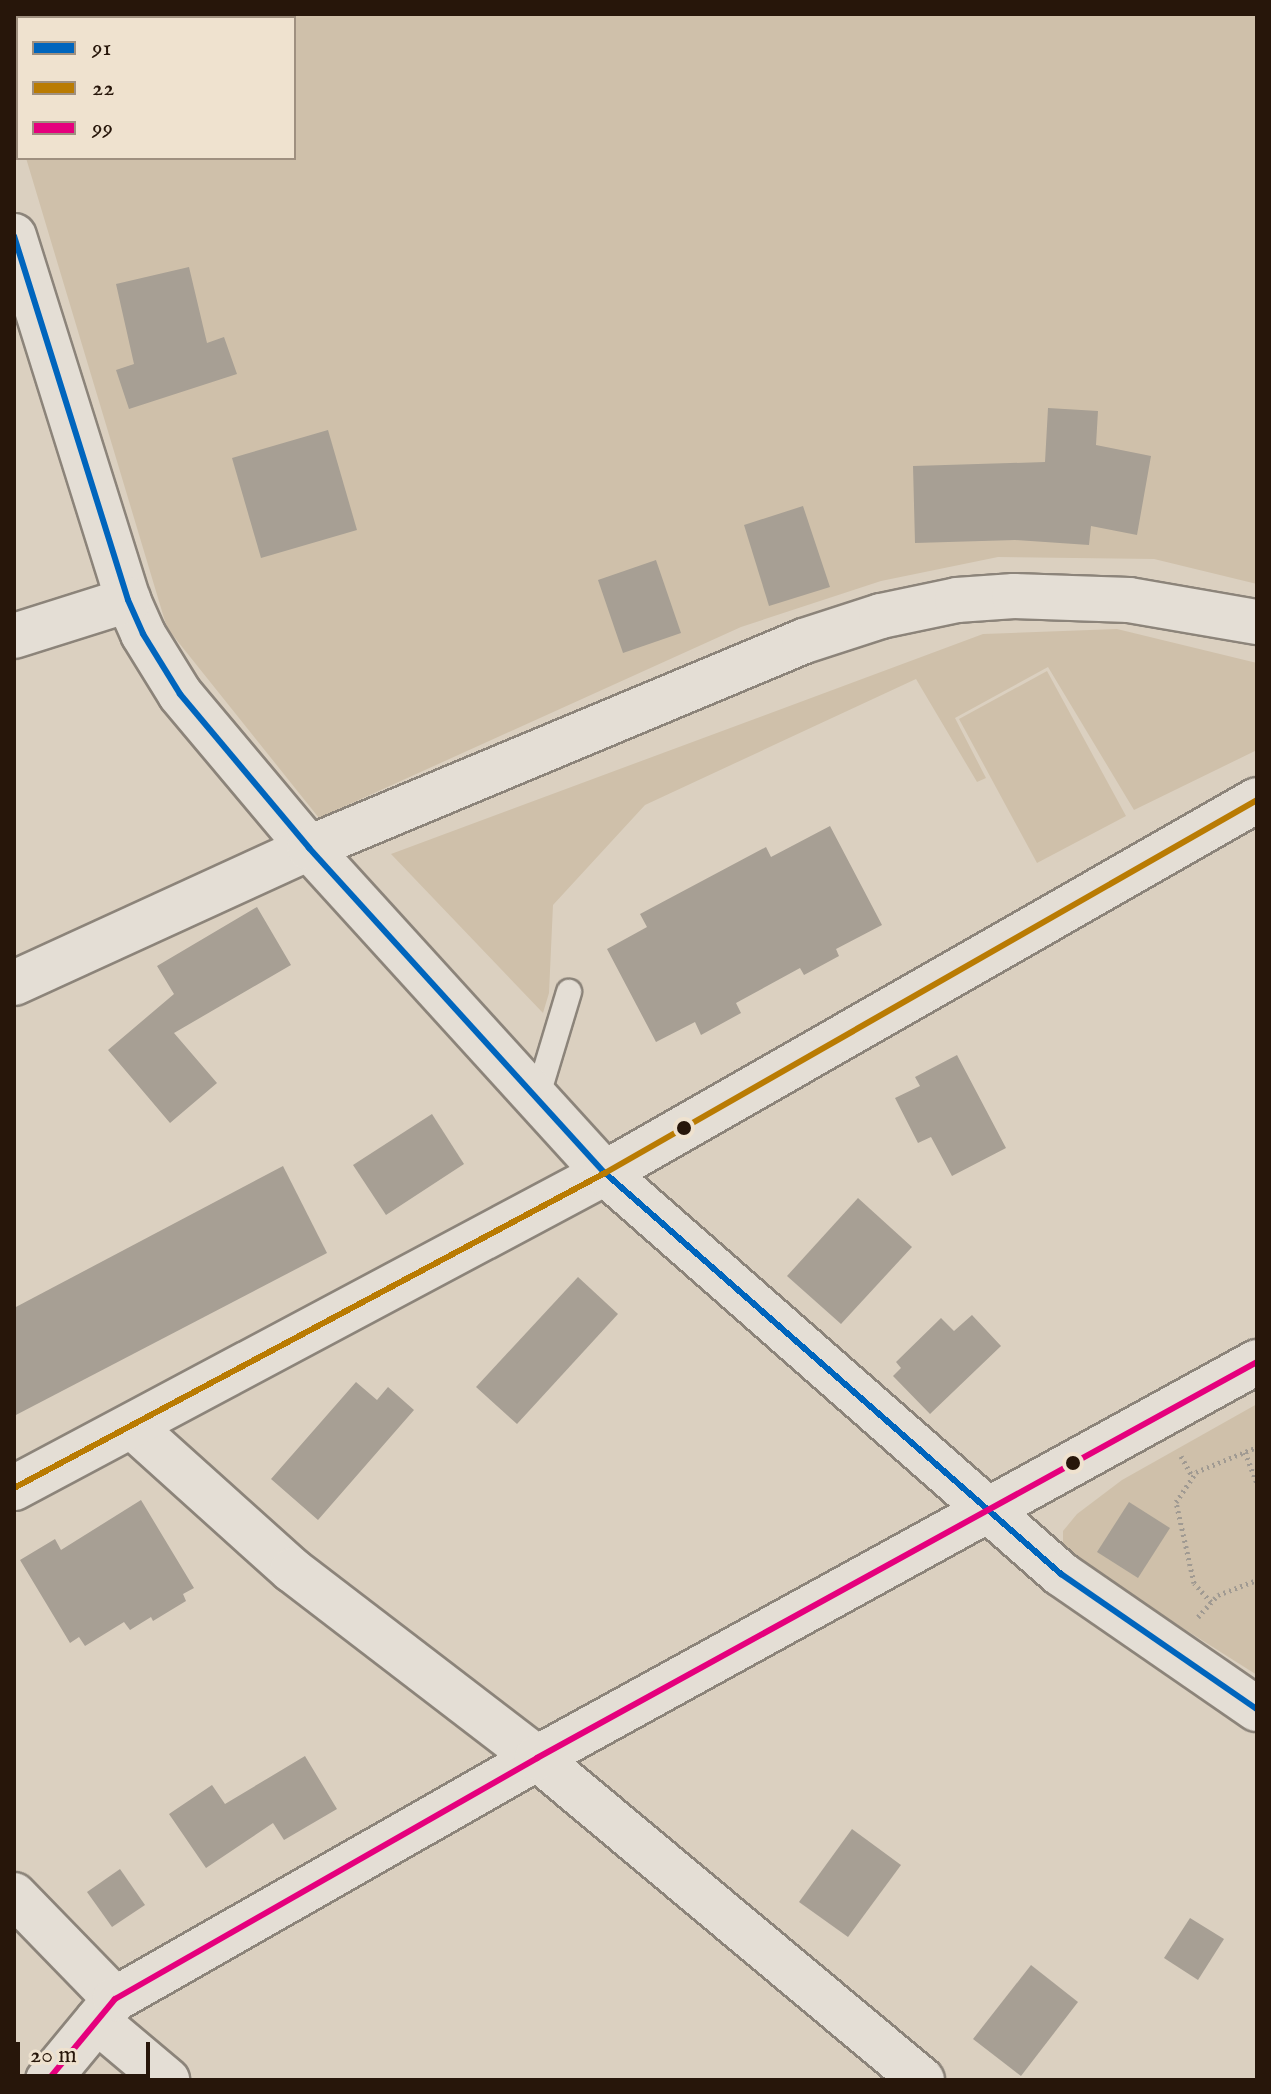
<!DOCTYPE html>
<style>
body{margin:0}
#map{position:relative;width:1271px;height:2094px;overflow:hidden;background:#dbd0c0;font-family:"IM FELL English",serif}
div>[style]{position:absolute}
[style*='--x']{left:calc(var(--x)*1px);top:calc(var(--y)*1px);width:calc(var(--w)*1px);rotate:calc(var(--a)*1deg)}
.green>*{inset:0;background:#cfc0aa}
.building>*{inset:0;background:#a79f94}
.path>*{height:5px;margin-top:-2.5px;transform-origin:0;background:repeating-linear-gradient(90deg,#a09a92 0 2px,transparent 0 6px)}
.roads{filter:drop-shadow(2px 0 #8c847a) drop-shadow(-2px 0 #8c847a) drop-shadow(0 2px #8c847a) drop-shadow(0 -2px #8c847a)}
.lane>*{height:24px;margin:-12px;padding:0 12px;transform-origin:12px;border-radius:12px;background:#e4ded5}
.street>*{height:44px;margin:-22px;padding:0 22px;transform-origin:22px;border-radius:22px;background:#e4ded5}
.bus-1>*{height:6px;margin:-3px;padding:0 3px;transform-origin:3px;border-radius:3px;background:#0065bd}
.bus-2>*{height:6px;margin:-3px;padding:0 3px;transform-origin:3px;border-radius:3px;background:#b97b03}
.bus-3>*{height:6px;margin:-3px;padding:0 3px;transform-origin:3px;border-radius:3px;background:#e5007d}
.dots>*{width:22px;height:22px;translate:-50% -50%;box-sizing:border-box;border:4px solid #efe2cf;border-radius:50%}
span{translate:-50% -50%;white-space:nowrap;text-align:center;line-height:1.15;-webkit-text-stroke:7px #efe2cf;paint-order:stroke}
.frame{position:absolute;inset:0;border:16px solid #27160a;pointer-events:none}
.legend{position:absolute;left:16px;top:16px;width:280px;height:144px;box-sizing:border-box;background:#efe2cf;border:2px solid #9f9080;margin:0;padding:10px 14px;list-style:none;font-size:24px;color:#27160a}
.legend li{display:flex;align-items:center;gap:16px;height:40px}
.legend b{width:40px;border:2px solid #9f9080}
.scale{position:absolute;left:16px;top:2042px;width:134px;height:36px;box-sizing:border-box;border:4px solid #27160a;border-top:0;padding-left:10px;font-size:24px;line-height:28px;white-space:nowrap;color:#27160a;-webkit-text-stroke:6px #efe2cf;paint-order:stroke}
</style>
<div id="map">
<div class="green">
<i style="clip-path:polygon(14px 14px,1257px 14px,1257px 584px,1154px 559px,998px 557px,881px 581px,741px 627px,319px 818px,167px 628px,26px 158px,294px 158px,294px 18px,18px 18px,18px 133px)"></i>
<i style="clip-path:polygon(1117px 629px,1257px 663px,1257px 750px,1134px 810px,1048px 667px,955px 718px,986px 778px,977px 782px,916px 679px,645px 805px,553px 905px,549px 993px,543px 1013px,391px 854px,983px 634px)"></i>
<i style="clip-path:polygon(1047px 671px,1126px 816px,1037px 863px,959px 719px)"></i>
<i style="clip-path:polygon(1257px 1404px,1257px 1675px,1083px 1565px,1063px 1544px,1063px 1531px,1077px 1514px,1122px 1480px)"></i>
</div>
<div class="building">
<i style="clip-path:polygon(189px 267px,207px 343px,224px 337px,237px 374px,129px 409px,116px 370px,134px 364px,116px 284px)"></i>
<i style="clip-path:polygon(1048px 408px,1098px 411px,1096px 445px,1151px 456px,1137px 535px,1091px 526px,1089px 545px,1015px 540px,915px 543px,913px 466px,1045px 462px)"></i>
<i style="clip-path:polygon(328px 430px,357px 530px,261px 558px,232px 458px)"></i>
<i style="clip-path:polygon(803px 506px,830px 587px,769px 606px,744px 525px)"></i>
<i style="clip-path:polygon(656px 560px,681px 633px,623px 653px,598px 580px)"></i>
<i style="clip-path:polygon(830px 826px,882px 925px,836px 949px,839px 956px,804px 975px,800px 968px,736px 1003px,741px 1013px,701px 1035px,695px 1022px,656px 1042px,607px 949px,647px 927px,640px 914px,766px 847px,771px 857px)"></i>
<i style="clip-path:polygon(257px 907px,291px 965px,174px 1033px,217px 1083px,170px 1123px,108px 1050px,174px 994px,157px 966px)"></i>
<i style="clip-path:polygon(957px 1055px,1006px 1148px,952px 1176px,931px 1137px,918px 1143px,895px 1098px,920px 1086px,915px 1077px)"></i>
<i style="clip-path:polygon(432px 1114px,464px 1164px,386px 1215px,353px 1165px)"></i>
<i style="clip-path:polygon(283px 1166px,327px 1253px,14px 1416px,14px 1308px)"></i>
<i style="clip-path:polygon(858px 1198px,912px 1247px,841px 1324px,787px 1276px)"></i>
<i style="clip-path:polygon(578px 1277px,618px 1314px,517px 1424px,476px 1387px)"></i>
<i style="clip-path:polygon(972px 1315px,1001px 1346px,930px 1414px,893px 1376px,901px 1368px,896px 1362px,941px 1318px,954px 1331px)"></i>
<i style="clip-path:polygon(356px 1382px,377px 1400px,388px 1387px,414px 1410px,318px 1520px,271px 1479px)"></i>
<i style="clip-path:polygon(141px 1500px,194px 1588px,183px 1594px,186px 1601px,153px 1621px,151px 1617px,130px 1630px,124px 1622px,85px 1646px,79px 1637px,70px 1643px,20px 1560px,55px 1539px,61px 1550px)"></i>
<i style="clip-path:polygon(1129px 1502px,1170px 1528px,1138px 1578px,1097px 1552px)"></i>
<i style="clip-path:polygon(305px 1756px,337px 1809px,284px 1840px,273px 1823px,206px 1868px,169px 1814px,212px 1785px,225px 1804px)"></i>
<i style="clip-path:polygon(852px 1829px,901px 1865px,848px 1937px,799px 1902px)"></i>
<i style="clip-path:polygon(120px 1869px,145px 1905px,112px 1927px,87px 1892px)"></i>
<i style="clip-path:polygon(1190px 1918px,1224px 1939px,1198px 1980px,1164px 1958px)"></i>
<i style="clip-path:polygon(1031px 1965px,1078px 2002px,1021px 2076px,973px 2039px)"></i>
</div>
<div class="path">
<i style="--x:1245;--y:1452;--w:33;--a:69"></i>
<i style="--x:1181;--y:1456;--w:23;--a:61"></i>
<i style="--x:1211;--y:1602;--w:25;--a:-132"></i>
<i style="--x:1194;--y:1583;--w:83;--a:-102.5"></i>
<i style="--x:1176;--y:1502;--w:36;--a:-56"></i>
<i style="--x:1196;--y:1472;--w:66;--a:-22.3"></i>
<i style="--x:1198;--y:1617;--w:30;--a:-48"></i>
<i style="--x:1218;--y:1595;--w:42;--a:-21"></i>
</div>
<div class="roads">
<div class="lane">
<i style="--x:537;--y:1098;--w:111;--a:-73.2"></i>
</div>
<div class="street">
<i style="--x:14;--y:236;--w:381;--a:72.6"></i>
<i style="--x:128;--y:600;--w:37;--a:66"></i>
<i style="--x:143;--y:634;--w:70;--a:58.3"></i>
<i style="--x:180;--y:694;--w:201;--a:50"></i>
<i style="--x:309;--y:848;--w:440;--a:47.7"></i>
<i style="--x:605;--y:1173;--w:607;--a:41.33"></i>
<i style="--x:1061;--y:1574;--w:238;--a:34.6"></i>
<i style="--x:14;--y:636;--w:120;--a:-17.5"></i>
<i style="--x:14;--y:983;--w:324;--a:-24.6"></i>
<i style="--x:309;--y:848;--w:537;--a:-22.69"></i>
<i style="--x:804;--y:641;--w:81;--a:-18"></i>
<i style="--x:881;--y:616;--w:78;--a:-11.9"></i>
<i style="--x:957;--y:600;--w:57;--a:-4"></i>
<i style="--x:1014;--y:596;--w:115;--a:2"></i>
<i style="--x:1129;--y:600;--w:130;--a:9.8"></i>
<i style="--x:133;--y:1427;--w:214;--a:42"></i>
<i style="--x:292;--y:1570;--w:309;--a:37.5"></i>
<i style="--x:537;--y:1758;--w:502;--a:39.91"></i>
<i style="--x:14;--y:1488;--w:670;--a:-28.06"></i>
<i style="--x:605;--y:1173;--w:751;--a:-29.77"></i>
<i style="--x:14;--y:1895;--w:145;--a:45.8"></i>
<i style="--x:97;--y:2021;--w:92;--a:40.1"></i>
<i style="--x:48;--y:2080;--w:105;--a:-50.4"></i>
<i style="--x:115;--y:1999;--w:486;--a:-29.7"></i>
<i style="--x:537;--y:1758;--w:822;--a:-28.81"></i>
</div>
</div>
<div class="bus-1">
<i style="--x:14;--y:236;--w:381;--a:72.6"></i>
<i style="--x:128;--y:600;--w:37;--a:66"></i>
<i style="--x:143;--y:634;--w:70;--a:58.3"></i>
<i style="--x:180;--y:694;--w:201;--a:50"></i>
<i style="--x:309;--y:848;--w:440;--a:47.7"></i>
<i style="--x:605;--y:1173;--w:607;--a:41.33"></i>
<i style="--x:1061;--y:1574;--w:238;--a:34.6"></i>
</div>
<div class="bus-2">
<i style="--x:14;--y:1488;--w:670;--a:-28.06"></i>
<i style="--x:605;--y:1173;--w:751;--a:-29.77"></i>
</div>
<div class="bus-3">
<i style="--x:48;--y:2080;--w:105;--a:-50.4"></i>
<i style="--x:115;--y:1999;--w:486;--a:-29.7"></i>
<i style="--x:537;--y:1758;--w:822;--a:-28.81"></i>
</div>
<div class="dots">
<i style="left:684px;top:1128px;background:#27160a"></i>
<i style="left:1073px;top:1463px;background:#27160a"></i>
</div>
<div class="frame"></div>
<ul class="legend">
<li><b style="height:10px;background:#0065bd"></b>91</li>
<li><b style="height:10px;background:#b97b03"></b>22</li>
<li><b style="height:10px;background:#e5007d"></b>99</li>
</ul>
<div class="scale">20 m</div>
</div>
